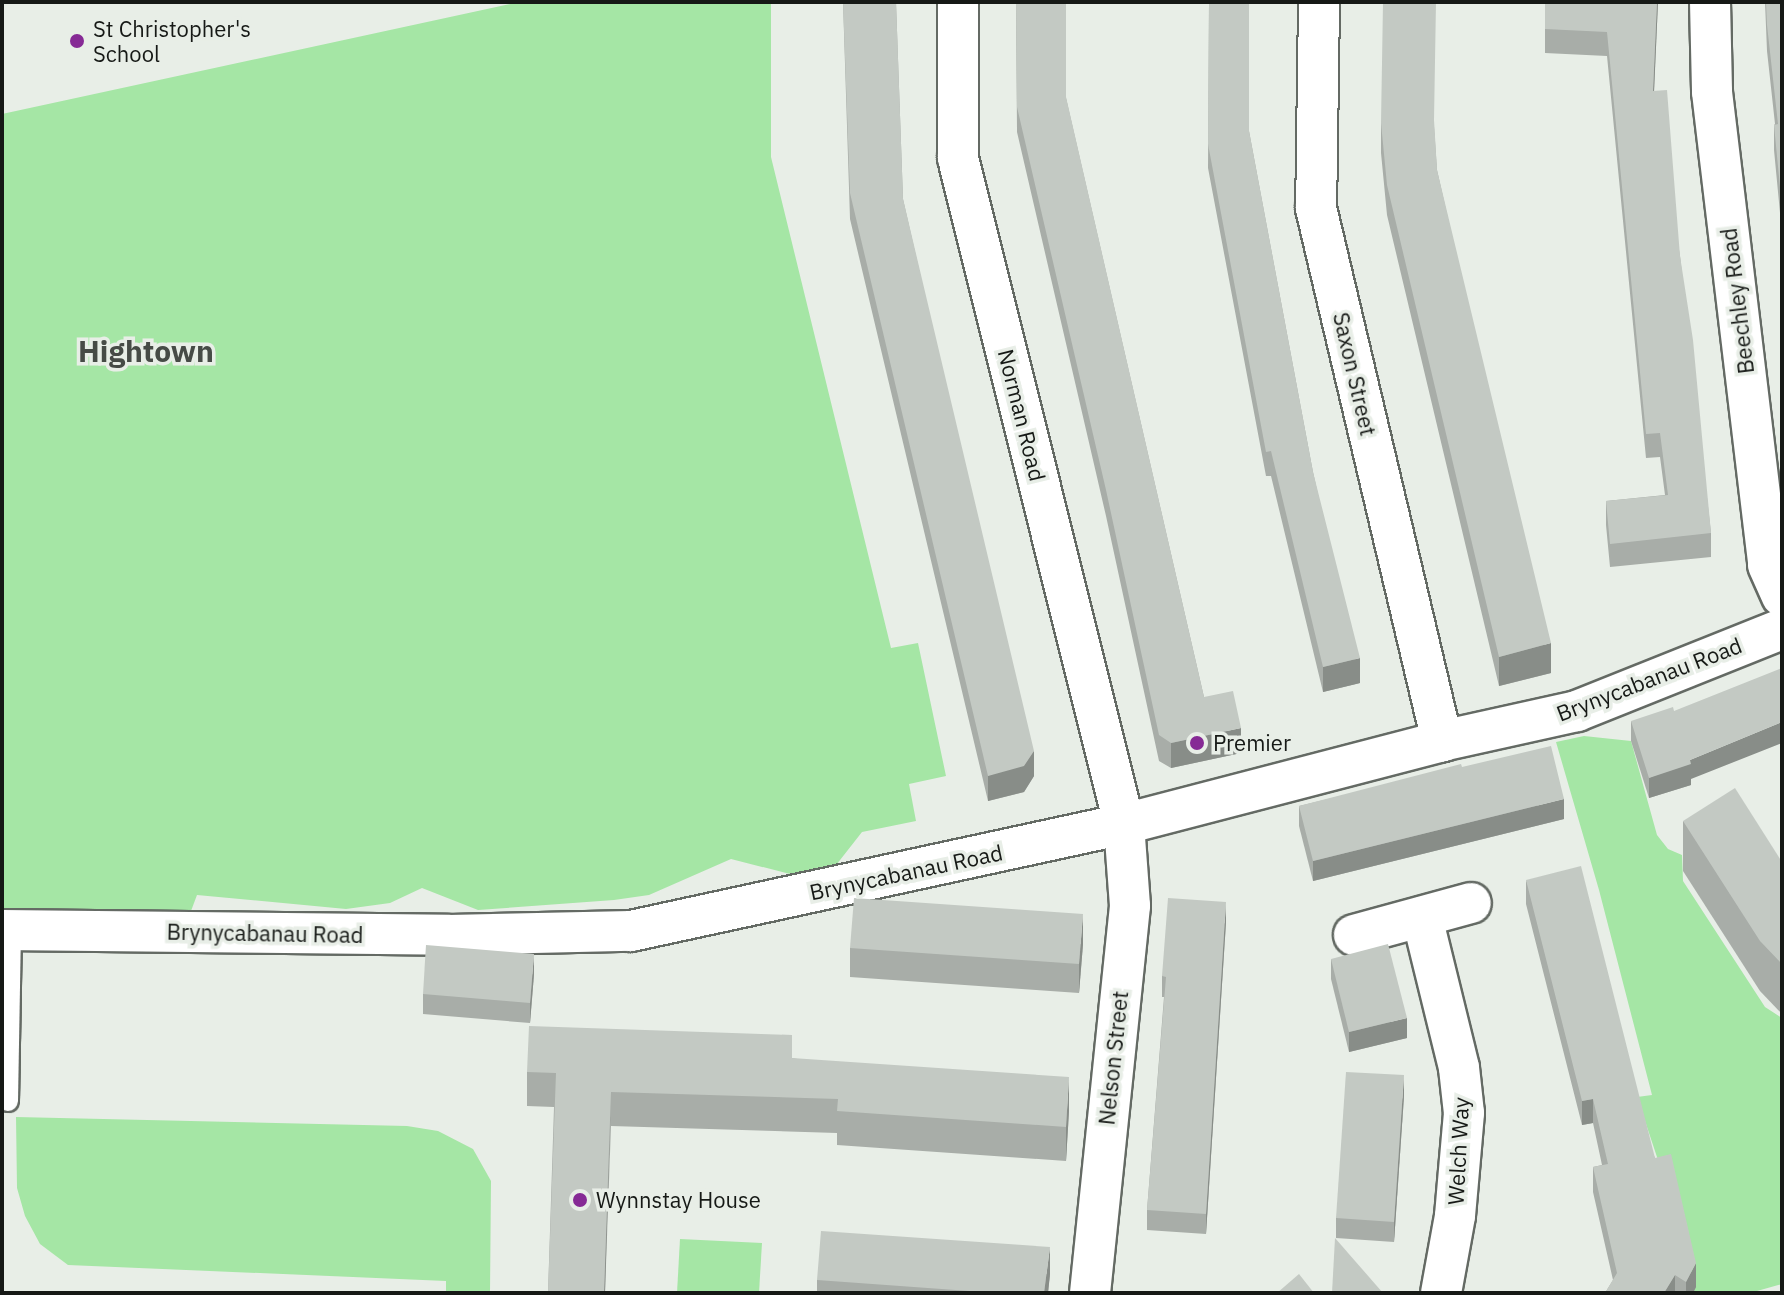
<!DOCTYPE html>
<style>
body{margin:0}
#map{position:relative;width:1784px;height:1295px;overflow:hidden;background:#e8eee7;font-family:"IBM Plex Sans",sans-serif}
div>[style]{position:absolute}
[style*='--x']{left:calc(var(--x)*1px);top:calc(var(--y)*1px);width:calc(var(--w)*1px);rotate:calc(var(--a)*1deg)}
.green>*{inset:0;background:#a5e6a5}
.roads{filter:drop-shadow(2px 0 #646a64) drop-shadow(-2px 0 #646a64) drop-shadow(0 2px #646a64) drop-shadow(0 -2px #646a64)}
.lane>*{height:20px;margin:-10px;padding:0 10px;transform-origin:10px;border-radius:10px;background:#fff}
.street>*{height:40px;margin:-20px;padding:0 20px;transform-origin:20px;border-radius:20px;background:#fff}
.wall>*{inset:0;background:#a8ada8}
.shaded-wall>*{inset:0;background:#888d88}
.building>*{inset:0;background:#c3c9c3}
.dots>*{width:22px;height:22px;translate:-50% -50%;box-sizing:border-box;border:4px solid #e8eee7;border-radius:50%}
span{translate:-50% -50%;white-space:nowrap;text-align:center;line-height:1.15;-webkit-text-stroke:7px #e8eee7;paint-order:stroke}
.poi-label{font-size:22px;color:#161916}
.left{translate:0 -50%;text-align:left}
.street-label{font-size:22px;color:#161916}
.district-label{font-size:30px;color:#464b46;font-weight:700}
.frame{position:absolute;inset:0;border:4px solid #161916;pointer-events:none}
</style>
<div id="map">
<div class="green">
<i style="clip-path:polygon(519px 2px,771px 2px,771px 157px,891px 648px,918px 643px,946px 776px,909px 784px,916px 821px,862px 832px,833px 869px,794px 875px,731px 859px,649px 895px,614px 900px,478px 910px,422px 888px,390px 903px,346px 909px,197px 895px,191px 911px,2px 919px,2px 114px)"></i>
<i style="clip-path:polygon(1584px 736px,1631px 741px,1657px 835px,1668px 849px,1682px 855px,1683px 881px,1765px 1007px,1782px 1018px,1782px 1284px,1750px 1293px,1681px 1293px,1658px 1160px,1637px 1097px,1652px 1095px,1599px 890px,1556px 742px)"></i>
<i style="clip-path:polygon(16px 1117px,407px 1126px,438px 1131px,473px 1149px,491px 1181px,490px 1293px,446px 1293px,446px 1281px,68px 1265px,40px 1244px,25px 1216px,17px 1188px)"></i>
<i style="clip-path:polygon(680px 1239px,762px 1243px,759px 1293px,677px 1293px)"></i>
</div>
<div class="roads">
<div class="lane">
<i style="--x:8;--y:1101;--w:171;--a:-89"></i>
</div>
<div class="street">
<i style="--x:958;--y:2;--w:156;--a:90"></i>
<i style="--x:958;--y:158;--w:686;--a:76"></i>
<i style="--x:1124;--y:824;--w:82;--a:85.8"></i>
<i style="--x:1130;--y:906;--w:389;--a:95.9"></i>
<i style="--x:1319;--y:2;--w:206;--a:90.8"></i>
<i style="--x:1316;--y:208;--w:548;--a:76.7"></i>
<i style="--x:1710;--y:2;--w:90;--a:88.7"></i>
<i style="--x:1712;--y:92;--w:476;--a:83.2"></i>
<i style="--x:1768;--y:565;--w:34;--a:66"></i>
<i style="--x:1422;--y:917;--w:155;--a:76.2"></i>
<i style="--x:1459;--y:1068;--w:45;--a:83.7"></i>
<i style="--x:1464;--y:1113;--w:103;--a:95"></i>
<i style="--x:1455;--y:1216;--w:78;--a:100.3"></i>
<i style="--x:2;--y:930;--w:447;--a:0.6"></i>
<i style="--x:449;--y:935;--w:182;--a:-1.3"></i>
<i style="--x:631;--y:931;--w:504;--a:-12.25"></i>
<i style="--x:1124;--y:824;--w:329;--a:-14.6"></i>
<i style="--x:1442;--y:741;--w:138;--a:-12.5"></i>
<i style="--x:1577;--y:711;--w:221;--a:-21.8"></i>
<i style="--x:1354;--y:935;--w:121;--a:-15.3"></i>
</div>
</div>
<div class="wall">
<i style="clip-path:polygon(843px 2px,896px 2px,903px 199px,1034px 776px,1024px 792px,988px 801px,850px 219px)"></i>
<i style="clip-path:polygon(1016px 2px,1066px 98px,1204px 697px,1241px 753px,1171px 768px,1159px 761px,1106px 516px,1017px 132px)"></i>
<i style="clip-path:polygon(1209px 2px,1249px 131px,1313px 472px,1360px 683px,1323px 692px,1271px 476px,1266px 476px,1208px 168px)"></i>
<i style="clip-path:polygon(1545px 2px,1658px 2px,1654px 91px,1680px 256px,1711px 533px,1711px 557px,1610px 567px,1606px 525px,1606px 501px,1665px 495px,1660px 457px,1646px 458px,1607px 56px,1545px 53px)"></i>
<i style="clip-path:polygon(1765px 2px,1782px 2px,1782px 234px,1774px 150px,1774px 125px,1775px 124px,1767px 51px)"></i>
<i style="clip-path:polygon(1381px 123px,1434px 126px,1437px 170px,1551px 673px,1499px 686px,1387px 215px,1381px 153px)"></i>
<i style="clip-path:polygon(1631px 721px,1691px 779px,1691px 785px,1649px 798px,1631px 741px)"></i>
<i style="clip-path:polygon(1462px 767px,1564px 819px,1313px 881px,1299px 826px,1299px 806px)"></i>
<i style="clip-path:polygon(1683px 821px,1782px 862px,1782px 1014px,1760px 991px,1683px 871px)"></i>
<i style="clip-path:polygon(1526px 880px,1655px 1158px,1696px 1287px,1693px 1293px,1605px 1293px,1613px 1280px,1593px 1192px,1593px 1167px,1602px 1165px,1593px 1123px,1582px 1125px,1526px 904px)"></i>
<i style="clip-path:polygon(1226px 922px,1206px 1234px,1147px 1230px,1147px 1210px,1164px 997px,1162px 997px,1162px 976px)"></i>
<i style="clip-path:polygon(1083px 944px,1079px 993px,850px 977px,850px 948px)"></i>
<i style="clip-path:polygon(1331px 959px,1407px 1038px,1349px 1052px,1331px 979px)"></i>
<i style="clip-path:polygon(534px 974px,530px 1023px,423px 1014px,423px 994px)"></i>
<i style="clip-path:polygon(792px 1058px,1069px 1111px,1066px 1161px,837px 1145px,837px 1133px,611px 1126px,605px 1293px,548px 1293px,554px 1107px,527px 1106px,527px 1072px)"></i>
<i style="clip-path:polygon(1404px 1096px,1394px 1242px,1336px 1238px,1336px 1218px)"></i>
<i style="clip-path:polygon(1050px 1274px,1048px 1293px,817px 1293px,817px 1280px)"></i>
</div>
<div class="shaded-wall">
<i style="clip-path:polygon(1657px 2px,1658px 2px,1653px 115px,1653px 91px)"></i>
<i style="clip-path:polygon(1551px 643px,1551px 673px,1499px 686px,1499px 657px)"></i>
<i style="clip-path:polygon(1360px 658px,1360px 683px,1323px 692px,1323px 667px)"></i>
<i style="clip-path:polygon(1782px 722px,1782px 743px,1691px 779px,1691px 785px,1649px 798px,1649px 778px,1690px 760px)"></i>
<i style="clip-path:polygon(1241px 728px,1241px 753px,1171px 768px,1171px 743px)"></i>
<i style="clip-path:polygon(1034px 751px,1034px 776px,1024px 792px,988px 801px,988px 776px)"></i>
<i style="clip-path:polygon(1564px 799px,1564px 819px,1313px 881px,1313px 861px)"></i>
<i style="clip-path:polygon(1226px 902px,1226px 922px,1206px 1234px,1206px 1214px)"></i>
<i style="clip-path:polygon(1083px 914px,1083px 944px,1079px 993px,1079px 964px)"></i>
<i style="clip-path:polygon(534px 954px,534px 974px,530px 1023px,530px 1003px)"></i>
<i style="clip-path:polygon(1407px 1018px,1407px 1038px,1349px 1052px,1349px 1032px)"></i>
<i style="clip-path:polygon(1404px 1075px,1404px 1096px,1394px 1242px,1394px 1222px)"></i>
<i style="clip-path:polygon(1069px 1077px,1069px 1111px,1066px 1161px,1066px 1127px)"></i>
<i style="clip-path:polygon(611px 1092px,605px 1293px,604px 1293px)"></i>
<i style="clip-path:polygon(1593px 1099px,1593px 1123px,1582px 1125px,1582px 1101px)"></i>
<i style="clip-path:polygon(1050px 1247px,1050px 1274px,1048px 1293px,1044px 1293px)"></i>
<i style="clip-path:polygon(1696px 1263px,1696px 1287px,1693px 1293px,1686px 1293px,1686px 1282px)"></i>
<i style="clip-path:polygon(1675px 1275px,1675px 1293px,1664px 1293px)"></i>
</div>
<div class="building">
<i style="clip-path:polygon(843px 2px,896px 2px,903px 199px,1034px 751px,1024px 766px,988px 776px,850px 193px)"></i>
<i style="clip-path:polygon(1016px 2px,1066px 2px,1066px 97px,1204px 697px,1233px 691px,1241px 728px,1171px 743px,1159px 735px,1106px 490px,1017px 107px)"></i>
<i style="clip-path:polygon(1209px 2px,1249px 2px,1249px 131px,1313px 472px,1360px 658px,1323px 667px,1271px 451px,1266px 452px,1208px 144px)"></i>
<i style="clip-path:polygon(1383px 2px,1436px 2px,1434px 120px,1437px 170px,1551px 643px,1499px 657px,1387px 185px,1381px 123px)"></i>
<i style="clip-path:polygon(1545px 2px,1657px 2px,1653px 91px,1667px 90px,1680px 256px,1693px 340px,1711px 533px,1610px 544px,1606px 501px,1668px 495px,1660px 433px,1646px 434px,1607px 32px,1545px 29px)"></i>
<i style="clip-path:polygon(1766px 2px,1782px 2px,1782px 208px,1774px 125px,1778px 124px,1767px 25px)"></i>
<i style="clip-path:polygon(1782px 668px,1782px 722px,1690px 760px,1691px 764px,1649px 778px,1631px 721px,1673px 707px,1674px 711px)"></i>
<i style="clip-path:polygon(1551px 746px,1564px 799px,1313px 861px,1299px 806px,1461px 764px,1462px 767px)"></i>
<i style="clip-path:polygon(1735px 788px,1782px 862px,1782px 964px,1760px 941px,1683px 821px)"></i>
<i style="clip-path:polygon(1581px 866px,1655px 1158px,1671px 1154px,1696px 1263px,1686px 1282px,1675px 1275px,1664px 1293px,1605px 1293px,1617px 1273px,1593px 1167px,1608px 1164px,1593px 1099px,1582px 1101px,1526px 880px)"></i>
<i style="clip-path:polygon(854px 898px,1083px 914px,1079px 964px,850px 948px)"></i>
<i style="clip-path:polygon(1168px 898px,1226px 902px,1206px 1214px,1147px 1210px,1166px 977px,1162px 976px)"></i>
<i style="clip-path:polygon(1388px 944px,1407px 1018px,1349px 1032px,1331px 959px)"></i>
<i style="clip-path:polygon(426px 945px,534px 954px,530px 1003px,423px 994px)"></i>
<i style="clip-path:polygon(529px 1026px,792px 1035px,792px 1058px,1069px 1077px,1066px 1127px,837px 1111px,838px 1099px,611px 1092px,604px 1293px,548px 1293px,556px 1073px,527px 1072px)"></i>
<i style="clip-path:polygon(1346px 1072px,1404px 1075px,1394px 1222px,1336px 1218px)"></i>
<i style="clip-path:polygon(821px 1231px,1050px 1247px,1044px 1293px,983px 1293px,983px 1292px,817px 1280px)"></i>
<i style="clip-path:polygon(1335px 1238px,1383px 1293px,1332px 1293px)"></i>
<i style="clip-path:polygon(1299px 1274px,1314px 1293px,1277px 1293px)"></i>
</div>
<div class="dots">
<i style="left:77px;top:41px;background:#862a95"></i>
<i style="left:1197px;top:743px;background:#862a95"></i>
<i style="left:580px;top:1200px;background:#862a95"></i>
</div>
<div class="poi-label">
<span class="left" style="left:93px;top:41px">St Christopher's<br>School</span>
<span class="left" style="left:1213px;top:743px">Premier</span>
<span class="left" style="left:596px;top:1200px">Wynnstay House</span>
</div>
<div class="street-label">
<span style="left:1737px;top:301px;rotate:-97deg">Beechley Road</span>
<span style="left:1355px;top:374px;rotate:77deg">Saxon Street</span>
<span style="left:1022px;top:415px;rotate:76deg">Norman Road</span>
<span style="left:1649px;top:679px;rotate:-21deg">Brynycabanau Road</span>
<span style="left:906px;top:872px;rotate:-12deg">Brynycabanau Road</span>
<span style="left:265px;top:933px;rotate:1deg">Brynycabanau Road</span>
<span style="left:1113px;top:1058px;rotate:-84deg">Nelson Street</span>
<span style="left:1458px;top:1151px;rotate:-87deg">Welch Way</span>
</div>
<div class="district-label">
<span style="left:146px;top:351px">Hightown</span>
</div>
<div class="frame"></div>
</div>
